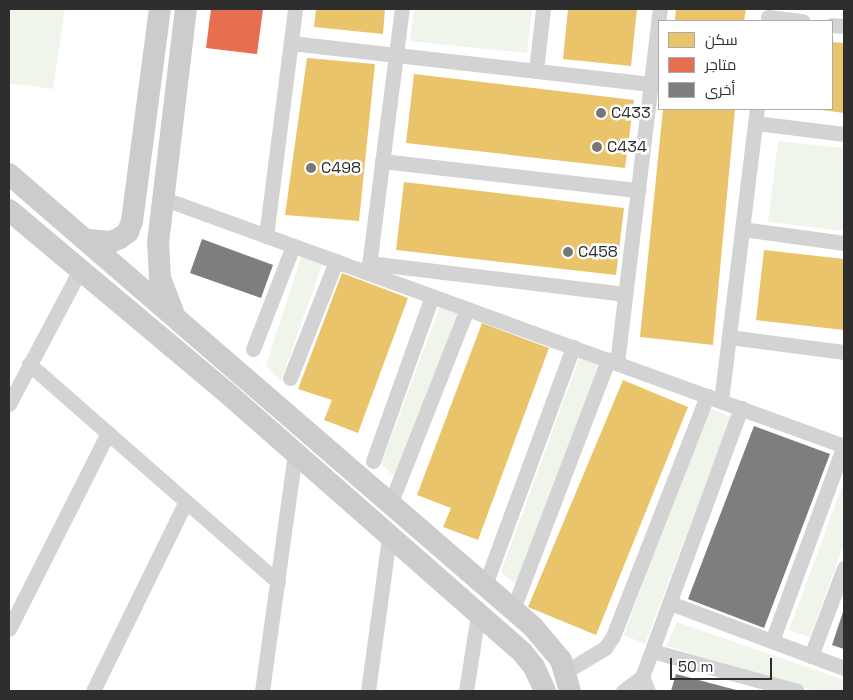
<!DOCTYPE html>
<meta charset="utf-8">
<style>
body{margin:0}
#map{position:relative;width:853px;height:700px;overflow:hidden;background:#fff;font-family:"Space Grotesk",Cairo,sans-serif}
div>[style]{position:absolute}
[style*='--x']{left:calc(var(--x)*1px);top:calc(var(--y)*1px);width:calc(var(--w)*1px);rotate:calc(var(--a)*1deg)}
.green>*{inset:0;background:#f0f5eb}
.homes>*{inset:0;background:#e9c46a}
.shops>*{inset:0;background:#e76f51}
.building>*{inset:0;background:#7e7e7e}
.street>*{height:15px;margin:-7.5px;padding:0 7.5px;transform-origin:7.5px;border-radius:7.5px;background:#d3d3d3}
.secondary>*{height:22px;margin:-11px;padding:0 11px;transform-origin:11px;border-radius:11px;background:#ccc}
.dots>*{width:14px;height:14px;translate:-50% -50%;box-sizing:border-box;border:2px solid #fff;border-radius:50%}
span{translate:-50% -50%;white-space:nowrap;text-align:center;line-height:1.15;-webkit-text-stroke:5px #fff;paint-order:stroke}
.poi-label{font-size:16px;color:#2e2e2e}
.left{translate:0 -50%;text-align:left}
.frame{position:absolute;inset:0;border:10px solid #2e2e2e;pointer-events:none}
.legend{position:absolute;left:658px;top:20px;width:175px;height:90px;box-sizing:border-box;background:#fff;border:1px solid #ababab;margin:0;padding:6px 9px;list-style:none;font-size:15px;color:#2e2e2e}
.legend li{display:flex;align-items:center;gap:10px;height:25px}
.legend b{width:25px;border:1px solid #ababab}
.scale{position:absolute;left:670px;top:658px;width:102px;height:22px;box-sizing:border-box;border:2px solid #2e2e2e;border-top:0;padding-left:6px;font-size:15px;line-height:18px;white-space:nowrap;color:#2e2e2e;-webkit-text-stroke:4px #fff;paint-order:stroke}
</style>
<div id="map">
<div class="green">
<i style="clip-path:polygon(9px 9px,65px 9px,53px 89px,9px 83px)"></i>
<i style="clip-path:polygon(414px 9px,532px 9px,527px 53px,410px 41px)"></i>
<i style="clip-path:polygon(778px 141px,844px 148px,844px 231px,768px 222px)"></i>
<i style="clip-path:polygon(303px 251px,324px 259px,281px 381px,266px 366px)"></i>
<i style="clip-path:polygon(442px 301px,462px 309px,400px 482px,381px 464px)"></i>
<i style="clip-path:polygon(581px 353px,601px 361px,518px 586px,501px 572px)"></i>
<i style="clip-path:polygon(707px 407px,731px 417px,645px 644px,624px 635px)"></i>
<i style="clip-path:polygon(844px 481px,844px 544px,810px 637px,789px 630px)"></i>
<i style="clip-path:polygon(677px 622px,844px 680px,844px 691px,815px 691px,666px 646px)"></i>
</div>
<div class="homes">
<i style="clip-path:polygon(316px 9px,385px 9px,383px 34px,314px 27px)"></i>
<i style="clip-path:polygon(568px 9px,637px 9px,631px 66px,563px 59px)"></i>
<i style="clip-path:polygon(676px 9px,746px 9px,744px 21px,675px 21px)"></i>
<i style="clip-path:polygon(832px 42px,844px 43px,844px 113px,822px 110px,832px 109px)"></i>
<i style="clip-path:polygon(307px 58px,375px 64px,359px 221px,285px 215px)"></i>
<i style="clip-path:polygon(414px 74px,634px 100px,625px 168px,406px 143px)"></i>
<i style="clip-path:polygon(663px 109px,735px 109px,713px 345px,640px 337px)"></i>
<i style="clip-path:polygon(404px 182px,624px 208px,616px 275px,396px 250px)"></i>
<i style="clip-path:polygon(764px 250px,844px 259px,844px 330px,756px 320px)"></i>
<i style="clip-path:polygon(342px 273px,408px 298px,358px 433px,324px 420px,332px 400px,298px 389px)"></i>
<i style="clip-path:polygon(482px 323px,549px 348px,478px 540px,443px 527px,451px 508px,417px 495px)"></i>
<i style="clip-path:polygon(623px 380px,688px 407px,596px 635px,528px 607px)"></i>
</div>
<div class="shops">
<i style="clip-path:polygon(211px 9px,263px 9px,257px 54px,206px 48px)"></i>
</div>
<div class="building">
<i style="clip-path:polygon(202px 239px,273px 265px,261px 298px,190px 273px)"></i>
<i style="clip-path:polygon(754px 426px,830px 454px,764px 628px,688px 599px)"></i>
<i style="clip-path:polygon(844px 609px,844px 649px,832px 645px)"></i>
<i style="clip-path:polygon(676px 674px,740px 691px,671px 691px)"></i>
</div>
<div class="street">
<i style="--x:768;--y:17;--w:35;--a:7"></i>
<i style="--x:832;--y:25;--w:12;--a:5"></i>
<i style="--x:291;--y:43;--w:362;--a:6.5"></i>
<i style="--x:536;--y:71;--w:62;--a:-83.6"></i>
<i style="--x:755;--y:123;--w:90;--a:7"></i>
<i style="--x:382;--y:161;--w:258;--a:6.5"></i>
<i style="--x:162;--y:198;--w:726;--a:19.98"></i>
<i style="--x:742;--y:229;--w:103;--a:7.8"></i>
<i style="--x:266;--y:236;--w:229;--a:-82.7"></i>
<i style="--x:369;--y:263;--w:258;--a:6.9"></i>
<i style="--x:368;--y:273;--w:266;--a:-82.7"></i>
<i style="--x:729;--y:337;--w:116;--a:7.4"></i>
<i style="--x:253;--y:349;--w:110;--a:-68.8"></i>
<i style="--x:617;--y:363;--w:357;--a:-83.1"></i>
<i style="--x:29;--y:364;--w:331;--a:41.2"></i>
<i style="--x:290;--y:378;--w:126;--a:-68.5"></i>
<i style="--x:721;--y:401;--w:294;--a:-83"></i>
<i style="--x:9;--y:404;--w:154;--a:-62.1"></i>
<i style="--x:373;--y:461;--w:175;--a:-70.3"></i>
<i style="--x:391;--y:502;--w:207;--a:-68.5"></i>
<i style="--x:485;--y:585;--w:254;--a:-69.7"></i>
<i style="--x:670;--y:603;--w:186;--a:20.5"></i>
<i style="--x:513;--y:609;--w:267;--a:-69.1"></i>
<i style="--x:9;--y:629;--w:220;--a:-63.2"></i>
<i style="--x:772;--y:641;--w:209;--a:-69.8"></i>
<i style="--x:652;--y:651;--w:150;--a:15.4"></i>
<i style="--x:811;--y:656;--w:94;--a:-69.4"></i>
<i style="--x:565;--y:672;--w:47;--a:-31"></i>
<i style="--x:605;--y:648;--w:14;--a:-56"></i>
<i style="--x:613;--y:636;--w:258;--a:-68.6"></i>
<i style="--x:93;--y:691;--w:209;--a:-63.9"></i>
<i style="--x:262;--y:691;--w:239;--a:-82.1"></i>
<i style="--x:368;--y:691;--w:155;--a:-82.2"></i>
<i style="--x:466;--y:691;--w:78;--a:-81.1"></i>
<i style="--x:623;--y:691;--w:24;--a:-36"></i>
<i style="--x:648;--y:691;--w:15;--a:-113"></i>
<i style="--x:642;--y:677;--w:287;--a:-69.8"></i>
</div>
<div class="secondary">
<i style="--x:9;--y:174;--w:693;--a:40.84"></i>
<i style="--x:533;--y:627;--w:43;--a:49.7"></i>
<i style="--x:561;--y:660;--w:32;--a:74"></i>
<i style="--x:9;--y:210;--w:283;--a:40"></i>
<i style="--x:226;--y:392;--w:394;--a:41.3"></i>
<i style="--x:522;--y:652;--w:19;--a:51"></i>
<i style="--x:534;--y:667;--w:26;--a:65"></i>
<i style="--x:88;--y:240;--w:23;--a:5"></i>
<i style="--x:111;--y:242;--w:10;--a:-24"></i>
<i style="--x:120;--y:238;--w:10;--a:-37"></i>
<i style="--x:128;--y:232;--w:12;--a:-70"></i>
<i style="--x:132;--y:221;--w:214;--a:-82.5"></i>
<i style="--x:173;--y:312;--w:36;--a:-111"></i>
<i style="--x:160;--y:278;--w:35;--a:-93"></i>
<i style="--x:158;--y:243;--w:236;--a:-83.2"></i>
</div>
<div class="dots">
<i style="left:601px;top:113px;background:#777"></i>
<i style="left:597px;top:147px;background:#777"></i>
<i style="left:311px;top:168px;background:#777"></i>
<i style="left:568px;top:252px;background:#777"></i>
</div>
<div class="poi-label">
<span class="left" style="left:611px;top:113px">C433</span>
<span class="left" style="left:607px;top:147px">C434</span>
<span class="left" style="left:321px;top:168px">C498</span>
<span class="left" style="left:578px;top:252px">C458</span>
</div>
<div class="frame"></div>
<ul class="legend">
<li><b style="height:14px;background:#e9c46a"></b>سكن</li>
<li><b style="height:14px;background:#e76f51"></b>متاجر</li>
<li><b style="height:14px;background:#7e7e7e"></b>أخرى</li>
</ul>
<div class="scale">50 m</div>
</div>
